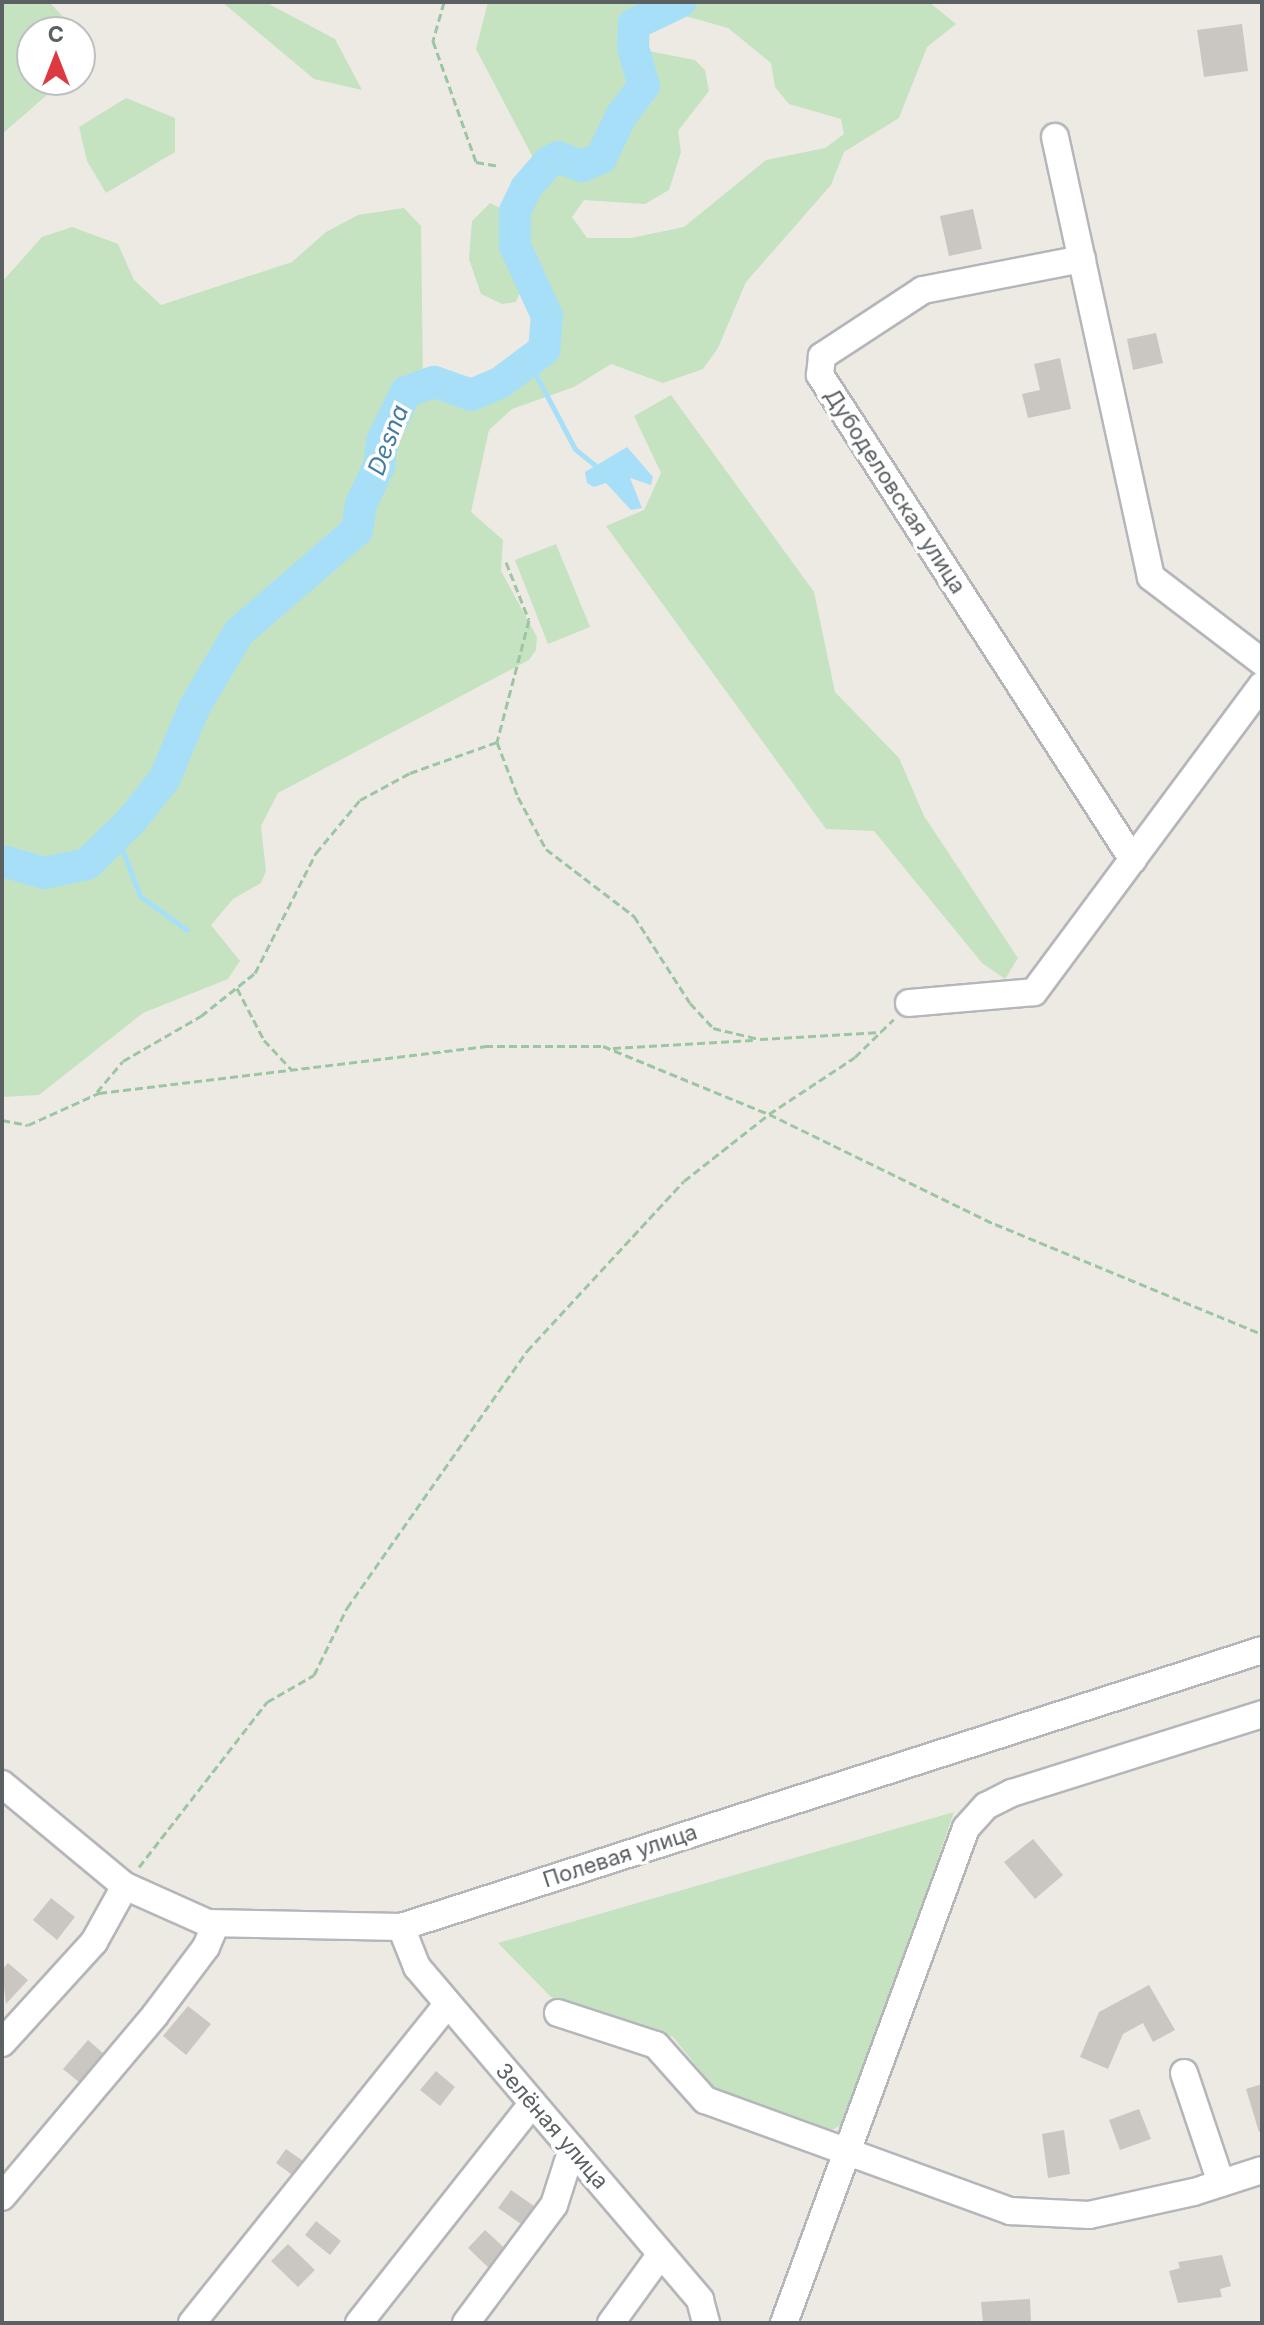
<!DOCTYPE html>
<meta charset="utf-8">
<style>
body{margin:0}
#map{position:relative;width:1264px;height:2325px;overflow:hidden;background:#edeae3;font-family:Inter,sans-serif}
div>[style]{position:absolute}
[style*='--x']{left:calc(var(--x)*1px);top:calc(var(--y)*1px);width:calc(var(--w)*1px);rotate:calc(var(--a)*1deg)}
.green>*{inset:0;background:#c5e3c1}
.water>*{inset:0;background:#a7dff9}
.stream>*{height:5px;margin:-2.5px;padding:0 2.5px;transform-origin:2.5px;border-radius:2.5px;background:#a7dff9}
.river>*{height:32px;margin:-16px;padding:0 16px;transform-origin:16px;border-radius:16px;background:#a7dff9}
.building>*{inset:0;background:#cac7c2}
.path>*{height:3px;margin-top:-1.5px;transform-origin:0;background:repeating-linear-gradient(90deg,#9cc6a3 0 8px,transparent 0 12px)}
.roads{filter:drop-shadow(2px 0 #b4b6ba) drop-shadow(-2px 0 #b4b6ba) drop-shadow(0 2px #b4b6ba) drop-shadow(0 -2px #b4b6ba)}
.minor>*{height:26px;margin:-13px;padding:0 13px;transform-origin:13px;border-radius:13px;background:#fff}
span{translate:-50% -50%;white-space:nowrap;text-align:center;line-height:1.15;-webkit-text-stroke:7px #fff;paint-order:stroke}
.street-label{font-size:22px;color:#5b6063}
.water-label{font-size:24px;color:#437ca2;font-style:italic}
.frame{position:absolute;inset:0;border:4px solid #5b6063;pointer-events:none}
.north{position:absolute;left:16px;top:16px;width:80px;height:80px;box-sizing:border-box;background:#fff;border:2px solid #bdbfc1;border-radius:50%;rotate:0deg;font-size:22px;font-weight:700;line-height:32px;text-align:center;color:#5b6063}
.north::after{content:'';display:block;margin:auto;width:28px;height:36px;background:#dd3941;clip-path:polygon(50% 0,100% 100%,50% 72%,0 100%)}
</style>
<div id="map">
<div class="green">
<i style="clip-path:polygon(2px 2px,49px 2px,70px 24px,67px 32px,32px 32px,32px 80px,52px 80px,47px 95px,2px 134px)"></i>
<i style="clip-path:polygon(222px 2px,265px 2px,335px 39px,362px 90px,314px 79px)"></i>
<i style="clip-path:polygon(evenodd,488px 2px,929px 2px,956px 24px,927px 47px,899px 118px,844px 152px,831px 185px,746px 282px,718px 348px,703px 369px,663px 383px,611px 364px,574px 387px,512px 409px,489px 430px,471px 512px,503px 540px,501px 571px,537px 637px,536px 650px,529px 660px,278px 793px,261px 826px,266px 871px,261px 883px,233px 899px,211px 925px,240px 961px,228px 979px,143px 1013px,39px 1095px,2px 1097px,2px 282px,42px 237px,72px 227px,118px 244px,134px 280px,161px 305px,292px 262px,326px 232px,358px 215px,404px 208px,421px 226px,423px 381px,472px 395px,501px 382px,544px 350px,548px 339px,543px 305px,515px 246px,515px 211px,539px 169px,476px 49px,488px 2px,664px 10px,728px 28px,771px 63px,775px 87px,789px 104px,841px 119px,844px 134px,825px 148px,766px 160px,684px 227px,631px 238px,587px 238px,572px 217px,584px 200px,645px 204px,669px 190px,681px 152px,678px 131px,709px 91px,705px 70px,695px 60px,633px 48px,634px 24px,664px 10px)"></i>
<i style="clip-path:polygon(126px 98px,175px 118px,175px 152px,106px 193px,87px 161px,79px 127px)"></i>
<i style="clip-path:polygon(490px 203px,506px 211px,509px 257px,525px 281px,516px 302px,502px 304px,481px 294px,469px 259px,472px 221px)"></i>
<i style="clip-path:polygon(671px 395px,814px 592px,835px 692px,899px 758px,924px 816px,1018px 958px,1005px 979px,982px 963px,874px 831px,826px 829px,606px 526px,644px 510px,661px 473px,634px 416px)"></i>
<i style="clip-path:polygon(556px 544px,590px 627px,548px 644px,515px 560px)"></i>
<i style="clip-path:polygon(954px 1812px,847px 2123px,831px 2130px,715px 2089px,673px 2037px,551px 1997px,498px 1943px)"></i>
</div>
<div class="water">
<i style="clip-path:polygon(627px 447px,653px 477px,651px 485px,630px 478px,642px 508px,631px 510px,606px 483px,594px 487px,587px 483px,585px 472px)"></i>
</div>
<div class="stream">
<i style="--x:529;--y:362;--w:98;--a:62.1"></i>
<i style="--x:575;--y:449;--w:26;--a:39"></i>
<i style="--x:117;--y:836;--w:64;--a:69"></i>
<i style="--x:140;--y:896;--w:58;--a:35.9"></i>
</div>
<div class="river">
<i style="--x:2;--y:861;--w:44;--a:15.9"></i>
<i style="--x:44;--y:873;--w:44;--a:-11.8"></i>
<i style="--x:87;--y:864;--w:63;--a:-44.4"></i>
<i style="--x:132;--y:820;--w:53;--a:-51.8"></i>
<i style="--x:165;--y:778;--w:76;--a:-67.5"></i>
<i style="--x:194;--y:708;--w:88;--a:-59.4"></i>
<i style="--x:239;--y:632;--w:156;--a:-40.8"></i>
<i style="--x:357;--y:530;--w:26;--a:-81"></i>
<i style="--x:361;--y:504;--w:42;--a:-64.7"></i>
<i style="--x:379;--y:466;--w:25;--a:-83"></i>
<i style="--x:382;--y:441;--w:55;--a:-63.9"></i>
<i style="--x:406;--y:392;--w:30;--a:-20"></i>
<i style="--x:434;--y:382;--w:39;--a:19"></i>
<i style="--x:471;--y:395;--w:33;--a:-23"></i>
<i style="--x:501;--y:382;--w:54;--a:-36.7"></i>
<i style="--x:544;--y:350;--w:34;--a:-85"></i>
<i style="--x:547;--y:316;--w:77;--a:-114.6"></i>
<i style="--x:515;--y:246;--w:35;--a:-90"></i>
<i style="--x:515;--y:211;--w:25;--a:-64"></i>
<i style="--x:526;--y:188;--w:35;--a:-49"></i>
<i style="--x:549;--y:162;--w:10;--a:-29"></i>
<i style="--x:558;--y:157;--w:26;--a:21"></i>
<i style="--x:582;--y:166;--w:21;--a:-23"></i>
<i style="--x:601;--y:158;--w:47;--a:-64.5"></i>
<i style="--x:621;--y:116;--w:38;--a:-53"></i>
<i style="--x:644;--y:86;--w:40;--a:-106"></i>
<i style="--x:633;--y:48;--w:24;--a:-88"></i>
<i style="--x:634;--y:24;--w:51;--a:-25.6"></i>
</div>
<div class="building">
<i style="clip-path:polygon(1242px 24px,1248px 71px,1204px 77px,1197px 30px)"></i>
<i style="clip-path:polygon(973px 209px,982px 249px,949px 256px,940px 216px)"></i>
<i style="clip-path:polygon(1156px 333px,1163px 363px,1133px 370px,1127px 339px)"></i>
<i style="clip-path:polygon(1060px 358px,1071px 409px,1028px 418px,1022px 394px,1040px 390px,1034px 364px)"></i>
<i style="clip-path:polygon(1033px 1839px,1063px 1875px,1035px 1899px,1004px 1862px)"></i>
<i style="clip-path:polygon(51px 1898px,75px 1917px,57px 1940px,33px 1920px)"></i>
<i style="clip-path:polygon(8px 1963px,28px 1980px,6px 2004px,2px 1970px)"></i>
<i style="clip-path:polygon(1149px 1985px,1175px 2030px,1153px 2042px,1143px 2023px,1123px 2034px,1108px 2069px,1080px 2057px,1099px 2012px)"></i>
<i style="clip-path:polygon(188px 2006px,211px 2024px,186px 2055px,163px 2036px)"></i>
<i style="clip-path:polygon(88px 2040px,104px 2054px,80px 2083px,63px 2069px)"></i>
<i style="clip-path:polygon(436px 2071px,455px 2087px,440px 2106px,420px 2090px)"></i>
<i style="clip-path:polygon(1262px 2084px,1262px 2131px,1259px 2132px,1246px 2089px)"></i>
<i style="clip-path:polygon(1139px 2109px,1151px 2139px,1120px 2150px,1109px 2120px)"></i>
<i style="clip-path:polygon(1064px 2130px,1070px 2174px,1048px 2178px,1042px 2134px)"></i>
<i style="clip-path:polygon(286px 2149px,306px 2163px,295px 2177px,276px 2163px)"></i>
<i style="clip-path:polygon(511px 2190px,534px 2206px,521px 2224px,498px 2208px)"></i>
<i style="clip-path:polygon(316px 2221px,341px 2241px,330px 2255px,305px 2235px)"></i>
<i style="clip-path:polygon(485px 2230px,511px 2254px,493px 2272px,468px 2248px)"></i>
<i style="clip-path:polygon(288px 2244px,315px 2270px,298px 2287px,271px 2261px)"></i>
<i style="clip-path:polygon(1222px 2255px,1231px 2286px,1220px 2289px,1222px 2297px,1178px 2303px,1169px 2271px,1180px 2268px,1178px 2262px)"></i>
<i style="clip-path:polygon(1030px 2299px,1031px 2323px,983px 2323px,981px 2302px)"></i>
</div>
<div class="path">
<i style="--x:444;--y:2;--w:41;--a:105.8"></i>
<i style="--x:433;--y:41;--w:128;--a:70.4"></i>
<i style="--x:476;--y:162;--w:22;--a:10"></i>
<i style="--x:506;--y:562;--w:62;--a:68.4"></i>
<i style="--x:529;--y:620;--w:126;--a:104.7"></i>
<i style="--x:497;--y:742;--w:59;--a:69.1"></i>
<i style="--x:518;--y:797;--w:59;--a:61.7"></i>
<i style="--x:546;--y:849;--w:111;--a:37.3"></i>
<i style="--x:634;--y:916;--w:103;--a:57.2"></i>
<i style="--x:690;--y:1003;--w:34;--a:47"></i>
<i style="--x:713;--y:1028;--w:47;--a:13.4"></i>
<i style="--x:237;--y:988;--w:59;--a:62.6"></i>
<i style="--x:264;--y:1040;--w:41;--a:47"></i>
<i style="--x:760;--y:1039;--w:121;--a:-3.3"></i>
<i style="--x:613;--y:1048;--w:140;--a:-3.3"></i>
<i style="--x:97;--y:1092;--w:40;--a:-50"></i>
<i style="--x:123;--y:1061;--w:90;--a:-30"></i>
<i style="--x:201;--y:1016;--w:69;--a:-38.5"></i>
<i style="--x:255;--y:973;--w:135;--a:-63.1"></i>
<i style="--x:316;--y:853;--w:69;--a:-50.3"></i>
<i style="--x:360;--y:800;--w:57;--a:-28.4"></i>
<i style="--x:410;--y:773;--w:92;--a:-19.6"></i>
<i style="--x:2;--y:1120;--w:26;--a:11"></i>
<i style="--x:28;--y:1125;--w:78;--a:-24.3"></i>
<i style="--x:99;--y:1093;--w:389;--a:-6.9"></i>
<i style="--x:485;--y:1046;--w:118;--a:0"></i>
<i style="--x:603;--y:1046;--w:179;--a:22.3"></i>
<i style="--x:769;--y:1114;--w:251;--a:26"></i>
<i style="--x:995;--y:1224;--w:289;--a:22.4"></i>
<i style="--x:139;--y:1867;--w:209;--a:-52.2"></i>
<i style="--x:267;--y:1702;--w:54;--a:-29.9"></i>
<i style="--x:314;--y:1675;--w:75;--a:-63.8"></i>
<i style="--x:347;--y:1608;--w:314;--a:-55"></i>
<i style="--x:527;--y:1351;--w:231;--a:-47.3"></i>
<i style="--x:684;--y:1181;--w:108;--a:-38.2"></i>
<i style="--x:769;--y:1114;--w:103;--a:-33.5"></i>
<i style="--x:855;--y:1057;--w:54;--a:-44.3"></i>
</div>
<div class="roads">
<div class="minor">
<i style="--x:1055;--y:137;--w:450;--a:77.7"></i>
<i style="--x:1151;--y:577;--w:140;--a:37.4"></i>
<i style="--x:1082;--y:259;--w:162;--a:169"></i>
<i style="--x:923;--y:290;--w:121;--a:146.8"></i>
<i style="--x:822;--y:356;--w:19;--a:96"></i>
<i style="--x:820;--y:375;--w:577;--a:57.16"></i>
<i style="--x:909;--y:1003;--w:125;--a:-5"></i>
<i style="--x:1034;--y:992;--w:382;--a:-53.4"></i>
<i style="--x:2;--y:1784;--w:160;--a:39.7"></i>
<i style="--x:125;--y:1886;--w:91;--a:24"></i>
<i style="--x:208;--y:1923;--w:193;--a:1.2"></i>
<i style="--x:401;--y:1927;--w:904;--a:-17.83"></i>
<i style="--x:401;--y:1927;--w:43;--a:68.2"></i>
<i style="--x:417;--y:1967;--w:437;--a:49.6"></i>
<i style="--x:700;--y:2300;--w:24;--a:75"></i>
<i style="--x:558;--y:2013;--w:103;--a:18.1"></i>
<i style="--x:656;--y:2045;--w:74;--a:48.3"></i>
<i style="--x:705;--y:2100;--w:325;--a:20"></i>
<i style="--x:1010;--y:2211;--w:79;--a:2.9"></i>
<i style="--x:1089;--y:2215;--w:107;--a:-12.4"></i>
<i style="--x:1194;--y:2192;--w:71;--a:-17.9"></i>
<i style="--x:2;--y:2043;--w:137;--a:-47.7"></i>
<i style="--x:94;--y:1942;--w:64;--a:-61"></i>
<i style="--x:1184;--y:2073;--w:116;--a:71.4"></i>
<i style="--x:2;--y:2197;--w:238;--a:-49.9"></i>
<i style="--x:155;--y:2015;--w:85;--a:-53.1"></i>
<i style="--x:206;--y:1947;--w:25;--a:-67"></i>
<i style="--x:192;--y:2323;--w:409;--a:-51.3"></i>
<i style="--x:359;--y:2323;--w:280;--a:-51.7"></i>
<i style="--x:466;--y:2323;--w:147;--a:-53.3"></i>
<i style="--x:554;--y:2205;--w:59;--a:-72.2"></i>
<i style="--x:611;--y:2323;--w:85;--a:-54.1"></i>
<i style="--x:784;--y:2323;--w:527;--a:-69.81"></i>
<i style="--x:966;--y:1828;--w:30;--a:-48"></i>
<i style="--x:986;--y:1806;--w:29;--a:-27"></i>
<i style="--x:1012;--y:1793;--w:262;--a:-17.5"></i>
</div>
</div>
<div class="street-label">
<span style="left:895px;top:491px;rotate:57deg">Дубоделовская улица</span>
<span style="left:620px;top:1856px;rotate:-18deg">Полевая улица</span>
<span style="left:552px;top:2126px;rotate:49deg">Зелёная улица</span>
</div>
<div class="water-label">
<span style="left:388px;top:440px;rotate:-69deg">Desna</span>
</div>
<div class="frame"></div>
<div class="north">С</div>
</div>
